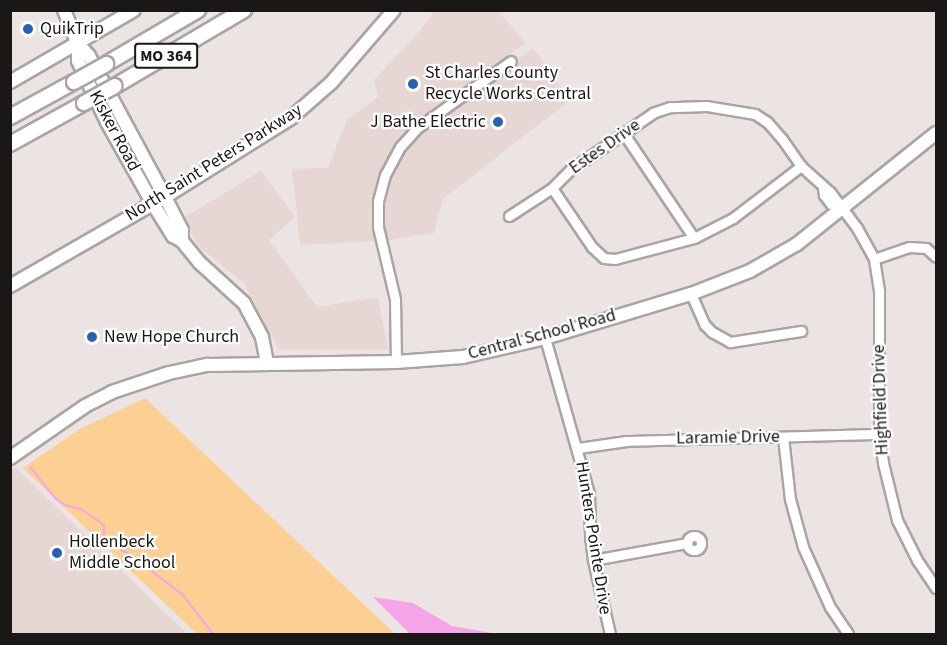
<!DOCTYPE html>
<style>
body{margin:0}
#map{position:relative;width:947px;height:645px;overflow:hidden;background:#ebe4e3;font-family:"Source Sans 3",sans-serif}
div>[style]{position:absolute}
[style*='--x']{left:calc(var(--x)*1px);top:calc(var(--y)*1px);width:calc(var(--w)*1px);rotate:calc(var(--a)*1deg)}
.built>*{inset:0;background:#e6d6d4}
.green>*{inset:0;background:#fccf92}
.water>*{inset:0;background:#f6a4e8}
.stream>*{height:2px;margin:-1px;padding:0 1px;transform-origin:1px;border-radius:1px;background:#f6a4e8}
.roads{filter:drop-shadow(2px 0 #aba4a4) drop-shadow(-2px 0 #aba4a4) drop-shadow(0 2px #aba4a4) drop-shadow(0 -2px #aba4a4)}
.minor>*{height:9px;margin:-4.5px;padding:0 4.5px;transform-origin:4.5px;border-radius:4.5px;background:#fff}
.minor>.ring{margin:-4.5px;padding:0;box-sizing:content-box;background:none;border:9px solid #fff;border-radius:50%}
.major>*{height:12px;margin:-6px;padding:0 6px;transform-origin:6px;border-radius:6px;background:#fff}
.highway>*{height:14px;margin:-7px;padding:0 7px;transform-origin:7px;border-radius:7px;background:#fff}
.bridges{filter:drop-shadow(2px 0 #aba4a4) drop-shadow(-2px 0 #aba4a4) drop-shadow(0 2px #aba4a4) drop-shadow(0 -2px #aba4a4)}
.highway-bridge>*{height:14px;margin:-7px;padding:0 7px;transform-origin:7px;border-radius:7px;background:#fff}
.dots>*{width:16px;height:16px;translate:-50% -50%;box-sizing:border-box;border:3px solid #fff;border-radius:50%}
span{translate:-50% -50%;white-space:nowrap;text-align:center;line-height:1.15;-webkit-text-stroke:4.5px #fff;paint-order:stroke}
.shield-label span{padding:2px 4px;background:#fff;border:2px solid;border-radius:4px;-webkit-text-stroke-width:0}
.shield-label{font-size:16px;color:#1a1717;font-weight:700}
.poi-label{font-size:18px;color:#1a1717}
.left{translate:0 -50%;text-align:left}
.right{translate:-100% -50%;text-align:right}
.street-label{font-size:18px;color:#1a1717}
.frame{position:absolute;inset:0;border:12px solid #1a1717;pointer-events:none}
</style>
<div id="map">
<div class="built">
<i style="clip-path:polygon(435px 11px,498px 11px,526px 43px,446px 100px,400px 137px,381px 172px,372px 209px,374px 241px,300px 245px,292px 169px,328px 168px,347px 120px,378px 97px,374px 80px,417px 34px)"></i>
<i style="clip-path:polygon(533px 48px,570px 100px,443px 199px,434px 233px,382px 241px,384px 196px,397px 160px,411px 139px)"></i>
<i style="clip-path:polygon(261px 171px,295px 217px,269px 240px,317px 307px,378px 297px,388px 350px,279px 350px,244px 283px,199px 247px,183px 218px)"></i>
<i style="clip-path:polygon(16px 468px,187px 634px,11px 634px,10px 472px)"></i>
</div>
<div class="green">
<i style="clip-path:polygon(145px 398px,395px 634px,197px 634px,23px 468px,80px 429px)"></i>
</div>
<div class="water">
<i style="clip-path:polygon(373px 597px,413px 603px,452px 626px,498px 634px,410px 634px)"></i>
</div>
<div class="stream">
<i style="--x:30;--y:467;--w:41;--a:50.9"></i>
<i style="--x:56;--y:499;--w:11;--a:34"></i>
<i style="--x:65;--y:505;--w:16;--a:14"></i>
<i style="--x:81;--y:509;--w:22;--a:34"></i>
<i style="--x:99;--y:521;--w:7;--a:45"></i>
<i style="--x:104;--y:526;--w:12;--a:90"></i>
<i style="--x:104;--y:538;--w:6;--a:51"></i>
<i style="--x:108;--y:543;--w:27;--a:28"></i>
<i style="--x:132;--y:556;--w:64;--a:37.4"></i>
<i style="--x:183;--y:595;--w:49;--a:52.4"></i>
</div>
<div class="roads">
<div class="minor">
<i style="--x:624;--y:134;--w:125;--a:56.1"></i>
<i style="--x:801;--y:166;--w:33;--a:-125"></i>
<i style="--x:782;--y:139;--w:23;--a:-131"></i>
<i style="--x:767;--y:122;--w:14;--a:-146"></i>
<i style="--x:755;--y:114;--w:50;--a:-170.7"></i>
<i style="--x:706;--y:106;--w:36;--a:178"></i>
<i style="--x:670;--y:107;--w:18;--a:161"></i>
<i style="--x:653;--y:113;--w:101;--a:145.5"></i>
<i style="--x:570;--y:170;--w:25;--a:135"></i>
<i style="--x:552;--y:188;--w:71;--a:55.9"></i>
<i style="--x:592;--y:247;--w:16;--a:43"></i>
<i style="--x:604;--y:258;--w:11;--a:5"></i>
<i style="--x:615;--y:259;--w:82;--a:-14.9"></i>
<i style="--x:694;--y:238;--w:44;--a:-27.1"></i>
<i style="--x:733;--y:218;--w:86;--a:-37.4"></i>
<i style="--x:801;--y:166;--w:39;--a:42"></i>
<i style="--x:830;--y:192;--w:45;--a:53.1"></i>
<i style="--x:857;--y:228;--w:35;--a:61"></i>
<i style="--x:874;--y:259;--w:33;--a:81"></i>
<i style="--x:879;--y:292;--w:142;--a:90"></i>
<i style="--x:879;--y:434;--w:29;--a:82"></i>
<i style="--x:883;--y:463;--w:59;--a:76.2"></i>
<i style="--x:897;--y:520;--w:45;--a:63.4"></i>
<i style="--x:917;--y:560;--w:34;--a:56"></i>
<i style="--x:823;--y:188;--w:7;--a:82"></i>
<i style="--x:824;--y:195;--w:11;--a:52"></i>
<i style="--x:831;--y:204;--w:6;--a:9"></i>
<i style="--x:509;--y:216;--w:51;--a:-33.1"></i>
<i style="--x:874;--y:259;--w:37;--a:-19"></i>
<i style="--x:909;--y:247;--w:17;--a:3"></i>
<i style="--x:926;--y:248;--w:13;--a:42"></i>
<i style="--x:691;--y:294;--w:34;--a:66"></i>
<i style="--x:705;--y:325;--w:10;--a:45"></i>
<i style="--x:712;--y:332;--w:21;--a:29"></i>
<i style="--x:730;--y:342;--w:72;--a:-8.8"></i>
<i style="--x:545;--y:338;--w:162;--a:74.2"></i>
<i style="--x:589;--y:494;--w:42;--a:88.6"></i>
<i style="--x:590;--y:536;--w:24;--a:83"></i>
<i style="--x:593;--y:560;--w:76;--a:77.1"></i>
<i style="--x:396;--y:362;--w:63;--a:-90.9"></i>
<i style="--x:395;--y:299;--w:74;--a:-103.3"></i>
<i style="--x:378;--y:227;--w:26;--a:-90"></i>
<i style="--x:378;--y:201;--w:27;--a:-75"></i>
<i style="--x:385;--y:175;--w:32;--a:-62"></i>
<i style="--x:400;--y:147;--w:25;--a:-48"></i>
<i style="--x:417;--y:128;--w:115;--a:-35.5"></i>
<i style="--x:783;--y:437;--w:62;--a:83.6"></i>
<i style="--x:790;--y:499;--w:50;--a:74.8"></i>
<i style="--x:803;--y:547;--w:66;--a:65.8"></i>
<i style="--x:830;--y:607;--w:32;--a:56"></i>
<i style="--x:578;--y:448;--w:49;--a:-8.3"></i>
<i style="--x:626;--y:441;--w:253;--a:-1.6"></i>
<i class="ring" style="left:687px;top:536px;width:5px;height:5px"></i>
<i style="--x:593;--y:560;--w:96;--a:-10.3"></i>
</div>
<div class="major">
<i style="--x:64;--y:10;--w:37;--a:68"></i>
<i style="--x:78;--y:44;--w:17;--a:90"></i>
<i style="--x:78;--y:61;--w:68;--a:64.6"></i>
<i style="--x:107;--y:122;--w:94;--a:60.7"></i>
<i style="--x:153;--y:204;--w:38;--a:58"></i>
<i style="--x:173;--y:236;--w:10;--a:29"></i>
<i style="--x:182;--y:241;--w:28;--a:51"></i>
<i style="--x:200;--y:263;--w:59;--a:42.3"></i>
<i style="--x:244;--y:303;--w:38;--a:62"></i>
<i style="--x:262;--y:337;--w:25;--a:79"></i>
<i style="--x:78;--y:44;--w:16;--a:47"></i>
<i style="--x:89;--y:56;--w:160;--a:61.7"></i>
<i style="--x:165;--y:197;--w:37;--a:63"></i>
<i style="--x:182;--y:230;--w:11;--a:90"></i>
<i style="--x:10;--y:82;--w:143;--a:-30.1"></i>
<i style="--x:10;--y:286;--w:179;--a:-29.9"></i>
<i style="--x:165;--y:197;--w:149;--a:-32.1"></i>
<i style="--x:291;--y:118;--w:53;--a:-41.2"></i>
<i style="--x:331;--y:83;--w:96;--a:-49.2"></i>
<i style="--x:10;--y:458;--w:91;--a:-34.7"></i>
<i style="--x:85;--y:406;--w:30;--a:-27"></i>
<i style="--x:112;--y:392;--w:60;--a:-18.4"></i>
<i style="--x:169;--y:373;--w:40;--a:-12"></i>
<i style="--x:208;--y:365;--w:188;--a:-0.9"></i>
<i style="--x:396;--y:362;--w:67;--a:-4.3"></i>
<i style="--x:463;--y:357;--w:84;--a:-13"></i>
<i style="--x:545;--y:338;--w:152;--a:-16.8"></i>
<i style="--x:691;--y:294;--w:63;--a:-21.3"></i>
<i style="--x:750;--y:271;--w:54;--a:-29.9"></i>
<i style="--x:797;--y:244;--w:178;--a:-38.6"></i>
</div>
<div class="highway">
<i style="--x:106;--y:64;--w:107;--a:-30.4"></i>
<i style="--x:115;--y:86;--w:150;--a:-30.5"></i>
<i style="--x:10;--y:117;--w:73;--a:-28.7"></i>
<i style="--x:10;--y:144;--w:85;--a:-29"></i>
</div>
</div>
<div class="bridges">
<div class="highway-bridge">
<i style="--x:74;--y:82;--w:37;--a:-29"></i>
<i style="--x:84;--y:103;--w:35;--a:-29"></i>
</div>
</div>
<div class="dots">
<i style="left:28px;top:29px;background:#2562b4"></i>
<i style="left:413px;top:84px;background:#2562b4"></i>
<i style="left:498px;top:122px;background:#2562b4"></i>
<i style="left:92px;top:337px;background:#2562b4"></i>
<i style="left:57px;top:553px;background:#2562b4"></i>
</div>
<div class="shield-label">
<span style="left:166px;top:56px">MO 364</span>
</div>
<div class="poi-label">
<span class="left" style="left:40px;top:29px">QuikTrip</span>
<span class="left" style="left:425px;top:84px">St Charles County<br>Recycle Works Central</span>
<span class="right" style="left:486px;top:122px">J Bathe Electric</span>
<span class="left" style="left:104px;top:337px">New Hope Church</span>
<span class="left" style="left:69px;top:553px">Hollenbeck<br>Middle School</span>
</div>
<div class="street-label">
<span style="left:114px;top:131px;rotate:62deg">Kisker Road</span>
<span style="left:605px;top:147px;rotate:-35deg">Estes Drive</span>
<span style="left:214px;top:163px;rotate:-32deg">North Saint Peters Parkway</span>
<span style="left:542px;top:335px;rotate:-15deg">Central School Road</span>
<span style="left:881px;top:400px;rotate:-92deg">Highfield Drive</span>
<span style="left:728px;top:438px;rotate:-1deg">Laramie Drive</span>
<span style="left:593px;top:538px;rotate:81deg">Hunters Pointe Drive</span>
</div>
<div class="frame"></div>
</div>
